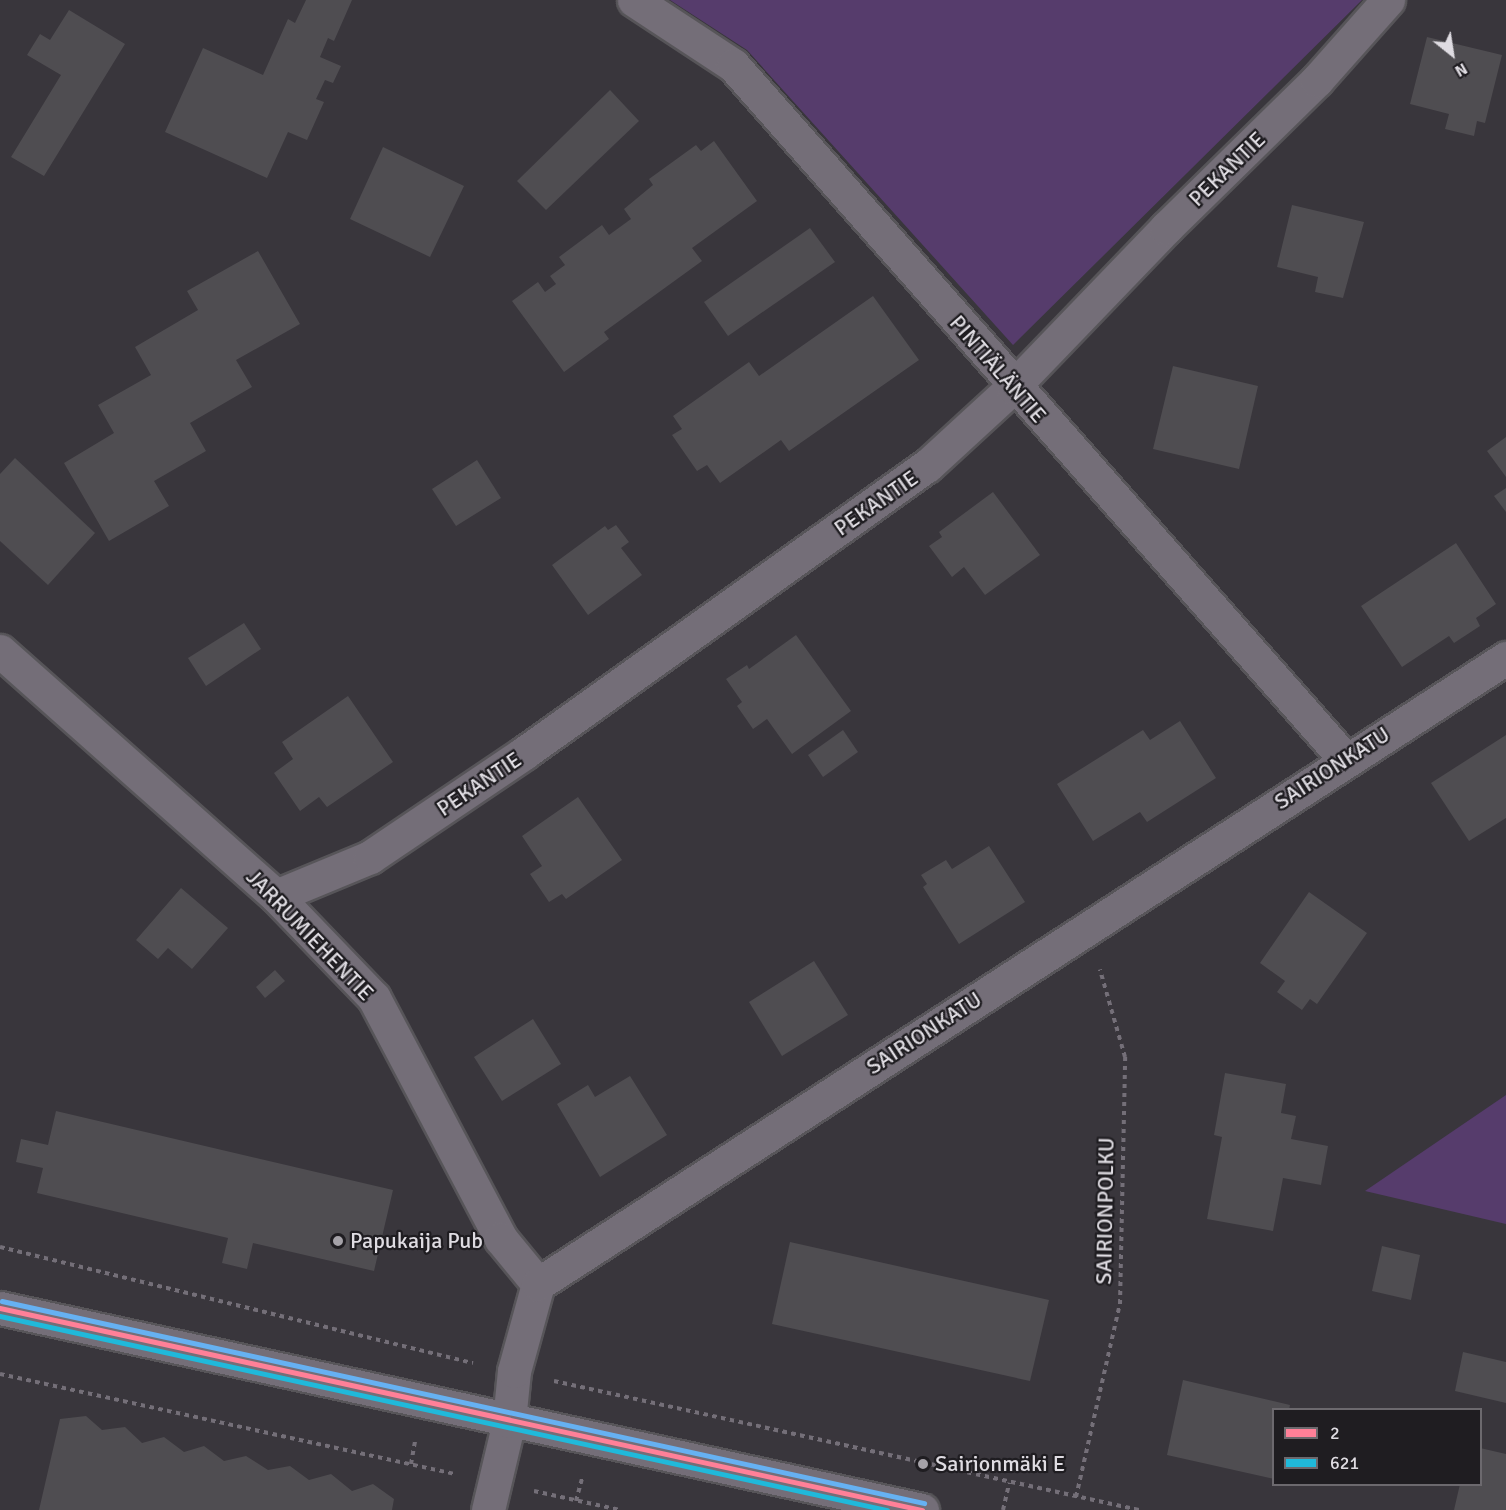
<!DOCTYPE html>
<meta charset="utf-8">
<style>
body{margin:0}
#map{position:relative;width:1506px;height:1510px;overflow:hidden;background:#39363c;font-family:Signika,sans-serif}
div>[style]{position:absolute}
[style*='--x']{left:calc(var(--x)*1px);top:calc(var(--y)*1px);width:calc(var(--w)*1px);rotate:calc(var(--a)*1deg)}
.green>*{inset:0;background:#563c6c}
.building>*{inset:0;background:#4f4d51}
.path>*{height:4px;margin-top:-2px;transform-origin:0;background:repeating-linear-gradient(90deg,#746f78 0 4.5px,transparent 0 9px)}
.roads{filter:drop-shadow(2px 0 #575559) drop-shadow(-2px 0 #575559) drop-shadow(0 2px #575559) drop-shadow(0 -2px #575559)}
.minor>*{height:33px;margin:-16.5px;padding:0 16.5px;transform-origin:16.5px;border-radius:16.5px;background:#746e78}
.major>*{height:33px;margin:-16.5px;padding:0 16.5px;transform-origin:16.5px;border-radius:16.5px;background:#746e78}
.bus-1>*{height:4.5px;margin:-2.25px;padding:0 2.25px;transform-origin:2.25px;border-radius:2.25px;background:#ff8098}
.bus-2>*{height:4.5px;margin:-2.25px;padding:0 2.25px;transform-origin:2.25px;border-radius:2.25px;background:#20b9da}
.bus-3>*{height:4.5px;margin:-2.25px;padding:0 2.25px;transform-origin:2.25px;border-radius:2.25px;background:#66b1f2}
.dots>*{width:16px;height:16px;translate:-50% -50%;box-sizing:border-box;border:3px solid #1f1d21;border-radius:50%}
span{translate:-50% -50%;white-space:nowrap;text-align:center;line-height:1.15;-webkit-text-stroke:4.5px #1f1d21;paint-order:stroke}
.street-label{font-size:22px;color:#dfdce2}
.poi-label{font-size:22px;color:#dfdce2}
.left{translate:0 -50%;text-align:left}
.legend{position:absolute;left:1272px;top:1408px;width:210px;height:78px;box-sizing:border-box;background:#1f1d21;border:2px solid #6c696e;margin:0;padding:8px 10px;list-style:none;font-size:18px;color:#dfdce2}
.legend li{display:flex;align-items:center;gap:12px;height:30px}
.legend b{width:30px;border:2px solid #6c696e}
.north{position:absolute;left:1422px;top:24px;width:60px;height:60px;-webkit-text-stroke:4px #1f1d21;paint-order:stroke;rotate:150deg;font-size:16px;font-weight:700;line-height:24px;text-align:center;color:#dfdce2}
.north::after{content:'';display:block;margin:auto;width:21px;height:27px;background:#dfdce2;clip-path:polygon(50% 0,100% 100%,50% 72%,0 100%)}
</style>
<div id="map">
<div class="green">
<i style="clip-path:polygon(670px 0,1362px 0,1013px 345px,747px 50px)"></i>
<i style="clip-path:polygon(1506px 1095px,1506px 1224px,1365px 1191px)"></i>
</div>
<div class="building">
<i style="clip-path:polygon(306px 0,352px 0,334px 41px,328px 38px,320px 57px,341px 66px,333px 83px,325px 80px,316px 99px,324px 102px,307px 140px,288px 132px,267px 178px,165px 132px,203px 48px,263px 75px,288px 19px,295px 23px)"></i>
<i style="clip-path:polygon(69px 10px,125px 44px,44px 176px,11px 157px,61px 75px,27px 55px,40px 34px,50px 40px)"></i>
<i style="clip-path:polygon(1427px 37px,1502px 55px,1485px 123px,1477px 121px,1474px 136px,1445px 129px,1449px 114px,1410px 104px)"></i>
<i style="clip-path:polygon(610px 90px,639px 121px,546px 210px,517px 181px)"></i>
<i style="clip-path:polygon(714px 141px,757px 201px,692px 248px,702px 261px,604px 332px,609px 339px,564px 372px,512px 301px,538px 282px,545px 292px,556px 284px,550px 276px,565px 265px,559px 257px,602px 225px,609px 235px,631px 219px,624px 209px,653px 185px,649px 179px,696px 145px,701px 151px)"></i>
<i style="clip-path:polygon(383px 147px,464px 186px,430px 257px,350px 219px)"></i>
<i style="clip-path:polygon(1292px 205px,1364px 222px,1343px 298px,1315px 292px,1318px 277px,1277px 267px)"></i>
<i style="clip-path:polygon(810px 228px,835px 262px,728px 336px,704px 302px)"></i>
<i style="clip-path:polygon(258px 251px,300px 324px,236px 360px,252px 387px,190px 423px,206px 451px,154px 481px,169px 506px,109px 541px,64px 463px,114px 433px,98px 405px,151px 375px,135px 347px,198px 310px,187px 291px)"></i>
<i style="clip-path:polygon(873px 296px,919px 360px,789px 451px,781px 440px,720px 483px,707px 465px,697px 471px,672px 435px,682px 429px,673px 416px,749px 362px,759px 376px)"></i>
<i style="clip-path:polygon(1173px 366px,1258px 386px,1239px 469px,1153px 449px)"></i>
<i style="clip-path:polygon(1506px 437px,1506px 477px,1487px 451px)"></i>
<i style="clip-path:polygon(15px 458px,95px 533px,48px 585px,0 541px,0 474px)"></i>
<i style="clip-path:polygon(477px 460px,501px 498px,456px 526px,432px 489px)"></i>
<i style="clip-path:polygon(1506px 488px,1506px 512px,1494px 496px)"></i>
<i style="clip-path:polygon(993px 492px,1040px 555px,985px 595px,964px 567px,952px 577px,929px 546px,942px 537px,939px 532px)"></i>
<i style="clip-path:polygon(616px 525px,629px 542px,621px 548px,642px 575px,588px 615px,552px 565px,605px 526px,608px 530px)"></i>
<i style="clip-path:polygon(1456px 543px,1496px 604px,1476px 618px,1480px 626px,1454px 643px,1449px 636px,1402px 667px,1361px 606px)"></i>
<i style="clip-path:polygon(244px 623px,261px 649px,206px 686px,188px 658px)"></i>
<i style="clip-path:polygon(796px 635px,851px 711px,792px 754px,767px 719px,753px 729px,737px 706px,742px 702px,726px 679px,747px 665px,749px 669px)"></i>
<i style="clip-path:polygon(348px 696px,393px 762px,327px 807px,319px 797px,300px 811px,274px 773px,293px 759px,282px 742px)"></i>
<i style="clip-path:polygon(1180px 721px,1216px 778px,1147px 822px,1140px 812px,1093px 841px,1057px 784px,1143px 730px,1150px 740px)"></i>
<i style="clip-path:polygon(843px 730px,858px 752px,823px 777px,808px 755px)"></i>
<i style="clip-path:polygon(1506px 735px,1506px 818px,1469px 841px,1431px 783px)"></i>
<i style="clip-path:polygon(578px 797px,622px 860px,566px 899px,562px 894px,549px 902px,530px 874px,542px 866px,522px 836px)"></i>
<i style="clip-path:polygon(989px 846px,1025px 902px,959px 944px,923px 887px,927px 884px,921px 875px,946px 860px,952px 869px)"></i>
<i style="clip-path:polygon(181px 888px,228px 928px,192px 969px,168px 948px,158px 959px,136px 940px)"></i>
<i style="clip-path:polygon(1309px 892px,1367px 933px,1317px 1004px,1310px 999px,1302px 1010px,1277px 992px,1285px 981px,1260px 963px)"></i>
<i style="clip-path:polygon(814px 961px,848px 1015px,782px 1056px,749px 1002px)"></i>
<i style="clip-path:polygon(275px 970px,285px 981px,265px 998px,256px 987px)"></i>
<i style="clip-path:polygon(533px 1019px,561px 1064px,502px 1101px,474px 1057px)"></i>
<i style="clip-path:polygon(1225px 1073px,1286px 1084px,1281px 1113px,1296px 1116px,1291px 1139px,1328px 1146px,1321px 1185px,1283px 1178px,1273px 1231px,1207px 1219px,1222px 1137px,1214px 1135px)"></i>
<i style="clip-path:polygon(630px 1076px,667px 1135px,600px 1177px,557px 1104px,588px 1085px,595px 1097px)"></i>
<i style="clip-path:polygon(56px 1111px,393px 1190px,374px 1271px,253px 1243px,247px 1269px,222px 1263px,228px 1238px,37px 1193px,43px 1168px,16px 1162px,21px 1139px,48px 1145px)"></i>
<i style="clip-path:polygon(790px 1242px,1049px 1300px,1030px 1381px,772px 1324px)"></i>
<i style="clip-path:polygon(1382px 1246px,1420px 1255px,1411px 1300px,1372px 1291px)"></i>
<i style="clip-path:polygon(1463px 1352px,1506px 1362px,1506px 1403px,1455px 1391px)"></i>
<i style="clip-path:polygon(1183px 1380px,1290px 1405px,1289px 1410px,1274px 1410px,1274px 1479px,1167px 1455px)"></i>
<i style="clip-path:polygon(86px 1416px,102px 1430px,125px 1427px,142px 1443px,164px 1437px,184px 1452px,204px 1446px,224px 1461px,246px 1456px,268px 1470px,290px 1466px,309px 1480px,331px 1474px,352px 1491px,373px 1484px,394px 1499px,392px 1510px,39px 1510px,60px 1419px)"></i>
<i style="clip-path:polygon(1480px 1448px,1506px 1454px,1506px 1510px,1454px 1510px,1460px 1484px,1480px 1484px)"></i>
</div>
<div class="path">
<i style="--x:0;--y:1247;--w:487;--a:13.8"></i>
<i style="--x:0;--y:1374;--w:464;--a:12.4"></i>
<i style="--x:554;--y:1381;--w:599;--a:12.44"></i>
<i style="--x:411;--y:1464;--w:23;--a:-80"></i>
<i style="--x:534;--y:1491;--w:88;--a:12.5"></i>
<i style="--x:1076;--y:1497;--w:198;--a:-77.2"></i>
<i style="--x:1120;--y:1304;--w:247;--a:-88.8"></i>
<i style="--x:1125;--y:1057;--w:91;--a:-106"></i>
<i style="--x:576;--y:1501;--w:24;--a:-75"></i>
<i style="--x:1003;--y:1510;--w:28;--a:-77"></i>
</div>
<div class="roads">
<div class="minor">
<i style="--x:634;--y:0;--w:118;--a:33.3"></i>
<i style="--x:733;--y:65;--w:925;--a:48.59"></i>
<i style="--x:0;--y:651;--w:369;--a:41.6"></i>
<i style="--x:276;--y:896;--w:141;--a:46.1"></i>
<i style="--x:374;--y:998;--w:272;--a:62.2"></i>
<i style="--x:501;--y:1239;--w:58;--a:50.6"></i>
<i style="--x:276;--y:896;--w:102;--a:-22.5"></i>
<i style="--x:370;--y:857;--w:186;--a:-34"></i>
<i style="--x:524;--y:753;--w:495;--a:-35.5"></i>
<i style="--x:927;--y:466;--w:117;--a:-42.6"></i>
<i style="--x:1013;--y:387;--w:221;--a:-46.1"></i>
<i style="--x:1166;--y:228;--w:211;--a:-44.4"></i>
<i style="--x:1317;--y:80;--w:107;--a:-48.4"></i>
<i style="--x:488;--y:1510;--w:91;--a:-76.7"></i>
<i style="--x:509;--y:1421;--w:50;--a:-84.3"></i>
<i style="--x:514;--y:1371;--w:90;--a:-74.6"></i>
<i style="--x:538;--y:1284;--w:1153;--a:-32.89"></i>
</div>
<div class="major">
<i style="--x:0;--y:1308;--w:944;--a:12.36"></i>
</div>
</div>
<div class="bus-1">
<i style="--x:0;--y:1308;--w:944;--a:12.36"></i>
</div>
<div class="bus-2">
<i style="--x:0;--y:1316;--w:908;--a:12.34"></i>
</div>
<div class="bus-3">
<i style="--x:2;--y:1301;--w:944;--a:12.36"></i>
</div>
<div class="dots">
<i style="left:338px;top:1241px;background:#a5a2a8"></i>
<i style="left:923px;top:1464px;background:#a5a2a8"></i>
</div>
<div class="street-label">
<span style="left:1227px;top:169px;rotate:-44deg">PEKANTIE</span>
<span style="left:998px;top:369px;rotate:49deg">PINTIÄLÄNTIE</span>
<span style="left:876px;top:503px;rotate:-35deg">PEKANTIE</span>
<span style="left:1332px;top:768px;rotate:-33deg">SAIRIONKATU</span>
<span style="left:479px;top:784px;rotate:-34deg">PEKANTIE</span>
<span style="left:310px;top:935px;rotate:46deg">JARRUMIEHENTIE</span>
<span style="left:924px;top:1033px;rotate:-33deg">SAIRIONKATU</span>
<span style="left:1105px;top:1211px;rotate:-89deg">SAIRIONPOLKU</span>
</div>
<div class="poi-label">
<span class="left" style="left:350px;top:1241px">Papukaija Pub</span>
<span class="left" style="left:935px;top:1464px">Sairionmäki E</span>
</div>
<ul class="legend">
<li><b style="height:8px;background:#ff8098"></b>2</li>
<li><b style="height:8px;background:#20b9da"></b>621</li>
</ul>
<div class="north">N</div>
</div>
